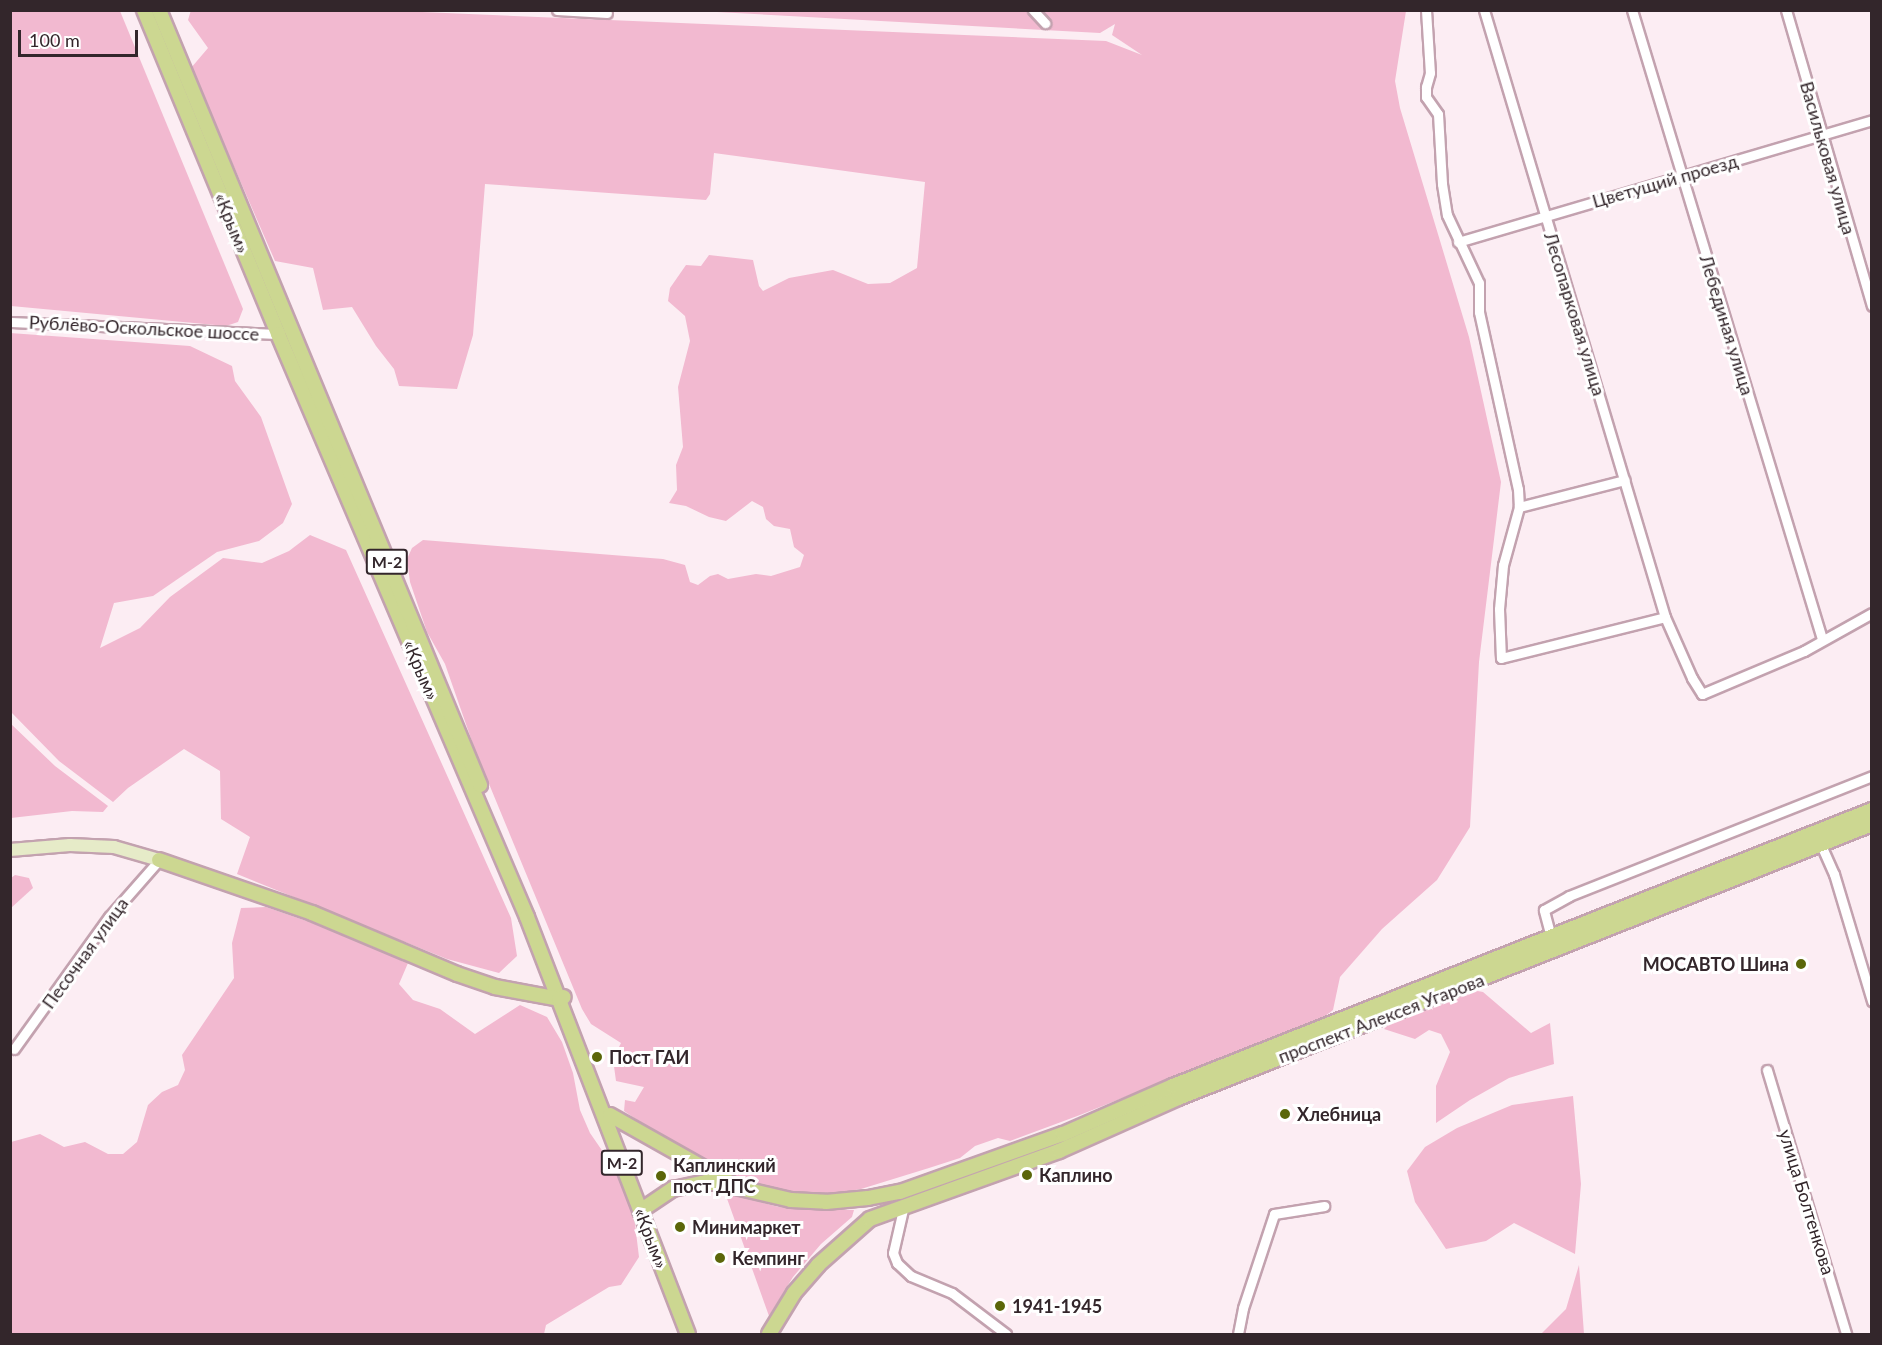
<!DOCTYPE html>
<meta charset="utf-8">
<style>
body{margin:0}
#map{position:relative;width:1882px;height:1345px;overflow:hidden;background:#fcedf3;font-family:Lato,sans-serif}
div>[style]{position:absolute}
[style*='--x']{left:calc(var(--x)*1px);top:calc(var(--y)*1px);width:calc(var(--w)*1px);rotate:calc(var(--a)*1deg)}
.green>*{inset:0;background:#f2b9d0}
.roads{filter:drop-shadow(2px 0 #c3a2af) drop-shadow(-2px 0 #c3a2af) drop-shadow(0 2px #c3a2af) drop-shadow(0 -2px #c3a2af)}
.minor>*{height:9px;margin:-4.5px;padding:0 4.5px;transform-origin:4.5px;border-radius:4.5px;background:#fff}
.secondary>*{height:12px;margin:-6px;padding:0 6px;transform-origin:6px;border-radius:6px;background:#e6ebc8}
.primary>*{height:14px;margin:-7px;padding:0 7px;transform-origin:7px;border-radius:7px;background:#ccd791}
.dots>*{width:16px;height:16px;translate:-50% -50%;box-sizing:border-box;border:3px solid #fff;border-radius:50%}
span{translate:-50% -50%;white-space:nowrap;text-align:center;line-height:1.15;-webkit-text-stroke:6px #fff;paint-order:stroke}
.shield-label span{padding:2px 4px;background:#fff;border:2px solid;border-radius:4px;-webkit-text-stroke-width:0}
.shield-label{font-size:16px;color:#33262b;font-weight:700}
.street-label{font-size:18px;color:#33262b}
.poi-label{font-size:18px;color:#33262b;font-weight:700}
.right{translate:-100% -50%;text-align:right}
.left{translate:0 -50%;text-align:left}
.frame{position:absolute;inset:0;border:12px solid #33262b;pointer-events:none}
.scale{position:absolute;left:18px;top:30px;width:120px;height:27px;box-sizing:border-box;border:3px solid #33262b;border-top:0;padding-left:8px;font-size:18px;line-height:21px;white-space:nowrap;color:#33262b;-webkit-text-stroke:4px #fff;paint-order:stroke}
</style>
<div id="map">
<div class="green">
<i style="clip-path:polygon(191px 10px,399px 11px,1106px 41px,1142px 55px,1112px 35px,1115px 24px,1100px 33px,698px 11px,1406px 11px,1395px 81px,1400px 108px,1469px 337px,1501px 482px,1479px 662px,1470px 827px,1437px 880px,1382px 929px,1340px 977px,1333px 1010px,1324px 1017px,1080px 1115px,1010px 1141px,998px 1138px,975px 1146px,960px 1158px,929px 1168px,861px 1189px,825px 1195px,781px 1194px,732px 1181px,649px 1128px,624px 1111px,625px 1100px,635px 1102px,644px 1087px,616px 1081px,613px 1059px,621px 1043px,591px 1024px,582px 1009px,475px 750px,445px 664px,427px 632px,410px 582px,407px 559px,412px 548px,423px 540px,663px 559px,685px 565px,690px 582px,698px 585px,710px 576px,718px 574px,728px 579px,756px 574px,771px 576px,800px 567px,804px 555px,794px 547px,790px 529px,774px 526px,766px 519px,763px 507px,752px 501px,726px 521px,709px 517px,686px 506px,669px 503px,677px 490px,676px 465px,683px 447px,678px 387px,690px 341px,685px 316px,668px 301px,670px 288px,686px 265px,701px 266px,709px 255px,753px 260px,759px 286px,763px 291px,789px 278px,833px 270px,868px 284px,890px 283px,917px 268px,925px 182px,714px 153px,710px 194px,706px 200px,485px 184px,473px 335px,457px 389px,399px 386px,394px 369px,376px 346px,352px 307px,323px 310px,313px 268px,275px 261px,191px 68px,208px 48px,188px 20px)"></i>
<i style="clip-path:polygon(10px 11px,120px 11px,243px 309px,238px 322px,226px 326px,11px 306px)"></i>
<i style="clip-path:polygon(10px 333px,190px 346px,232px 366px,235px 381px,261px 417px,292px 504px,283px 523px,259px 541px,217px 552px,153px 596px,114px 603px,100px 648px,140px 628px,170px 597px,223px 558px,262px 563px,289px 551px,310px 535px,346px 550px,511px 918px,517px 956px,499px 973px,447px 959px,237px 874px,250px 837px,221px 819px,220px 771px,184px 749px,128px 788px,113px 802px,59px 761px,11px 712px)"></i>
<i style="clip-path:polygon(10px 723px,55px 766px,108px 806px,103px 812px,72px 811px,11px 818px)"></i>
<i style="clip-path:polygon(15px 875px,29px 878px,33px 888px,11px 908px,11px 878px)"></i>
<i style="clip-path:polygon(266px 907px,353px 937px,408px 963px,399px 984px,413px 1000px,440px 1009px,475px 1034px,520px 1005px,547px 1017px,562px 1042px,573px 1073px,580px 1110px,590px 1133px,621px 1178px,635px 1224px,639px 1257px,621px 1285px,609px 1287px,546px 1325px,544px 1334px,11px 1334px,11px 1142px,40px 1134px,64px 1147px,85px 1142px,108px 1154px,123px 1154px,137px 1142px,148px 1105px,162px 1092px,178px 1085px,185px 1070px,182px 1055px,234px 978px,232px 943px,241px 908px)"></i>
<i style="clip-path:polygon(1472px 990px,1483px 992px,1531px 1033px,1550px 1023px,1554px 1064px,1509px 1078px,1470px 1100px,1436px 1123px,1436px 1086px,1450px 1052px,1441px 1034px,1429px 1030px,1415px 1039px,1384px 1029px,1394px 1019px)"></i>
<i style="clip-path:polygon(1573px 1096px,1581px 1184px,1575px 1254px,1514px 1223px,1486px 1241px,1446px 1249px,1415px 1202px,1407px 1171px,1425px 1147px,1457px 1128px,1512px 1105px)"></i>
<i style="clip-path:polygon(725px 1193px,779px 1207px,854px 1210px,852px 1217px,821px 1244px,793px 1277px,769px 1316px)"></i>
<i style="clip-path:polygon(1579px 1265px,1584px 1334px,1541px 1334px,1566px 1309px)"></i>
</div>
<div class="roads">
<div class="minor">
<i style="--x:557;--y:10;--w:50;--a:3.4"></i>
<i style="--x:1033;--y:10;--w:18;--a:47"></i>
<i style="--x:1426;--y:10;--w:63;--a:86.4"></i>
<i style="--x:1430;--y:73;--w:15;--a:106"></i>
<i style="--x:1426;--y:87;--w:10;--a:90"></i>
<i style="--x:1426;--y:97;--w:21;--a:55"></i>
<i style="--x:1438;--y:114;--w:70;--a:86.7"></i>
<i style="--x:1442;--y:184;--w:31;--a:81"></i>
<i style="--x:1447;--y:215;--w:75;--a:64.8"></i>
<i style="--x:1479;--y:283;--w:29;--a:90"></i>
<i style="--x:1479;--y:312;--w:181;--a:77.6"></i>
<i style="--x:1518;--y:489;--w:18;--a:87"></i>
<i style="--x:1519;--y:507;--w:60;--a:105.4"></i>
<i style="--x:1503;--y:565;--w:44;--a:95.2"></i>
<i style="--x:1499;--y:609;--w:49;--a:87.7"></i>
<i style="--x:1501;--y:658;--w:169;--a:-14"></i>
<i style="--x:1484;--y:10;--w:633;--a:73.4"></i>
<i style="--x:1665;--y:617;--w:67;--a:66.1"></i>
<i style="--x:1692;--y:678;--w:19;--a:58"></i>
<i style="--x:1702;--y:694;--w:111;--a:-22.9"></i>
<i style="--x:1804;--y:651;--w:78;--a:-29.2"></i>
<i style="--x:1632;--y:10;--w:657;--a:73.19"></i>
<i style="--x:1786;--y:10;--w:308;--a:73.8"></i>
<i style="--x:1458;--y:242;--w:432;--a:-16.4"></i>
<i style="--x:10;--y:322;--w:268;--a:2.6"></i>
<i style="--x:1519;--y:507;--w:109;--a:-14.3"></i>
<i style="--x:1821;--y:845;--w:32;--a:66"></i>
<i style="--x:1834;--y:874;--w:133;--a:73.3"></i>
<i style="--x:1551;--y:937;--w:28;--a:-105"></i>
<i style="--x:1544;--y:910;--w:29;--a:-29"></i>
<i style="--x:1569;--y:896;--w:326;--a:-21.6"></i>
<i style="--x:14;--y:1049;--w:163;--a:-54.3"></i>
<i style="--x:109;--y:917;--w:76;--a:-48.7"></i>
<i style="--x:1767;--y:1070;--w:276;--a:73.3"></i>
<i style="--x:904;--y:1205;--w:49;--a:102.9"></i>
<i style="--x:893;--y:1253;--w:11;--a:68"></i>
<i style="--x:897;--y:1263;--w:19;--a:43"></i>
<i style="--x:911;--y:1276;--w:44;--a:22.5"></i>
<i style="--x:952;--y:1293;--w:68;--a:37.2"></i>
<i style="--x:1238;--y:1334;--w:26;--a:-79"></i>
<i style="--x:1243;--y:1308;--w:99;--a:-71.7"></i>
<i style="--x:1274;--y:1214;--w:51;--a:-9.1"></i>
</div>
<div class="secondary">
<i style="--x:10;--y:850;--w:60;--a:-4.8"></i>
<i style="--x:70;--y:845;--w:44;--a:2.6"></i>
<i style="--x:114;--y:847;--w:47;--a:16.1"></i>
</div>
<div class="primary">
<i style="--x:144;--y:10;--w:351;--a:67.5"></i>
<i style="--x:278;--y:334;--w:634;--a:66.87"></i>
<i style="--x:527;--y:917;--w:447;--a:68.9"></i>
<i style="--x:159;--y:10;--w:839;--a:67.5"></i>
<i style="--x:159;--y:860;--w:162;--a:19.1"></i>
<i style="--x:312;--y:913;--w:157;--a:22.8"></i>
<i style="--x:457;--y:974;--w:40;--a:18.9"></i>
<i style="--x:495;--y:987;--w:65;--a:10.6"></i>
<i style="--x:559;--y:999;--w:5;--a:-22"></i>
<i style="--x:610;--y:1115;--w:137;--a:29.4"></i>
<i style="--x:640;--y:1211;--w:40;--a:-34"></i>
<i style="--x:673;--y:1189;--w:30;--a:-12"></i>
<i style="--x:702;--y:1183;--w:16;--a:0"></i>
<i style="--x:718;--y:1183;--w:75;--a:13.1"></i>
<i style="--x:791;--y:1200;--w:35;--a:3"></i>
<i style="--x:826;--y:1202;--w:42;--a:-5.4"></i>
<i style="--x:868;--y:1198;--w:33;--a:-11"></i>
<i style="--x:900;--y:1192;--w:173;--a:-19.6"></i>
<i style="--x:1063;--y:1134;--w:120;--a:-23.6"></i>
<i style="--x:1173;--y:1086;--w:752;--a:-21.55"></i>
<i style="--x:769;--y:1334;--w:48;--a:-58.6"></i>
<i style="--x:794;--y:1293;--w:37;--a:-49"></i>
<i style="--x:818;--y:1265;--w:69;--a:-41.5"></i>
<i style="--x:870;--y:1219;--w:201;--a:-19.8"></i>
<i style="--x:1059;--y:1151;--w:130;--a:-24"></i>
<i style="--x:1178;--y:1098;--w:746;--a:-21.54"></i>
</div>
</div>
<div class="dots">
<i style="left:1801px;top:964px;background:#5b6609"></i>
<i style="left:597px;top:1057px;background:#5b6609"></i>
<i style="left:1285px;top:1114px;background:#5b6609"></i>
<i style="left:1027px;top:1175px;background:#5b6609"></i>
<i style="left:661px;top:1176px;background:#5b6609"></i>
<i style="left:680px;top:1227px;background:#5b6609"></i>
<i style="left:720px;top:1258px;background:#5b6609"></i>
<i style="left:1000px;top:1306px;background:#5b6609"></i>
</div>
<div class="shield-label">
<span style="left:387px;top:562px">М-2</span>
<span style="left:622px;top:1163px">М-2</span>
</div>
<div class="street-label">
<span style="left:1828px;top:158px;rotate:74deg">Васильковая улица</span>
<span style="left:1665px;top:181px;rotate:-16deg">Цветущий проезд</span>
<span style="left:232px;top:223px;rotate:68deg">«Крым»</span>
<span style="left:1575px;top:314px;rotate:73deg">Лесопарковая улица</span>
<span style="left:1727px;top:325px;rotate:73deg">Лебединая улица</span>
<span style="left:144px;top:328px;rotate:3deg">Рублёво-Оскольское шоссе</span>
<span style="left:421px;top:670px;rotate:67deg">«Крым»</span>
<span style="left:85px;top:953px;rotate:-54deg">Песочная улица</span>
<span style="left:1381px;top:1018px;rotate:-21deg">проспект Алексея Угарова</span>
<span style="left:1807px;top:1202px;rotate:73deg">улица Болтенкова</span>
<span style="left:651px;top:1238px;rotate:69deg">«Крым»</span>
</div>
<div class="poi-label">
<span class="right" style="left:1789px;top:964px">МОСАВТО Шина</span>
<span class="left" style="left:609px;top:1057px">Пост ГАИ</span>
<span class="left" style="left:1297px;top:1114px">Хлебница</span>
<span class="left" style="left:673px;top:1176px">Каплинский<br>пост ДПС</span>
<span class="left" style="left:1039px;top:1175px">Каплино</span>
<span class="left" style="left:692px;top:1227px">Минимаркет</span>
<span class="left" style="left:732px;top:1258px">Кемпинг</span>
<span class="left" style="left:1012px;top:1306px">1941-1945</span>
</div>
<div class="frame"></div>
<div class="scale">100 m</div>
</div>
